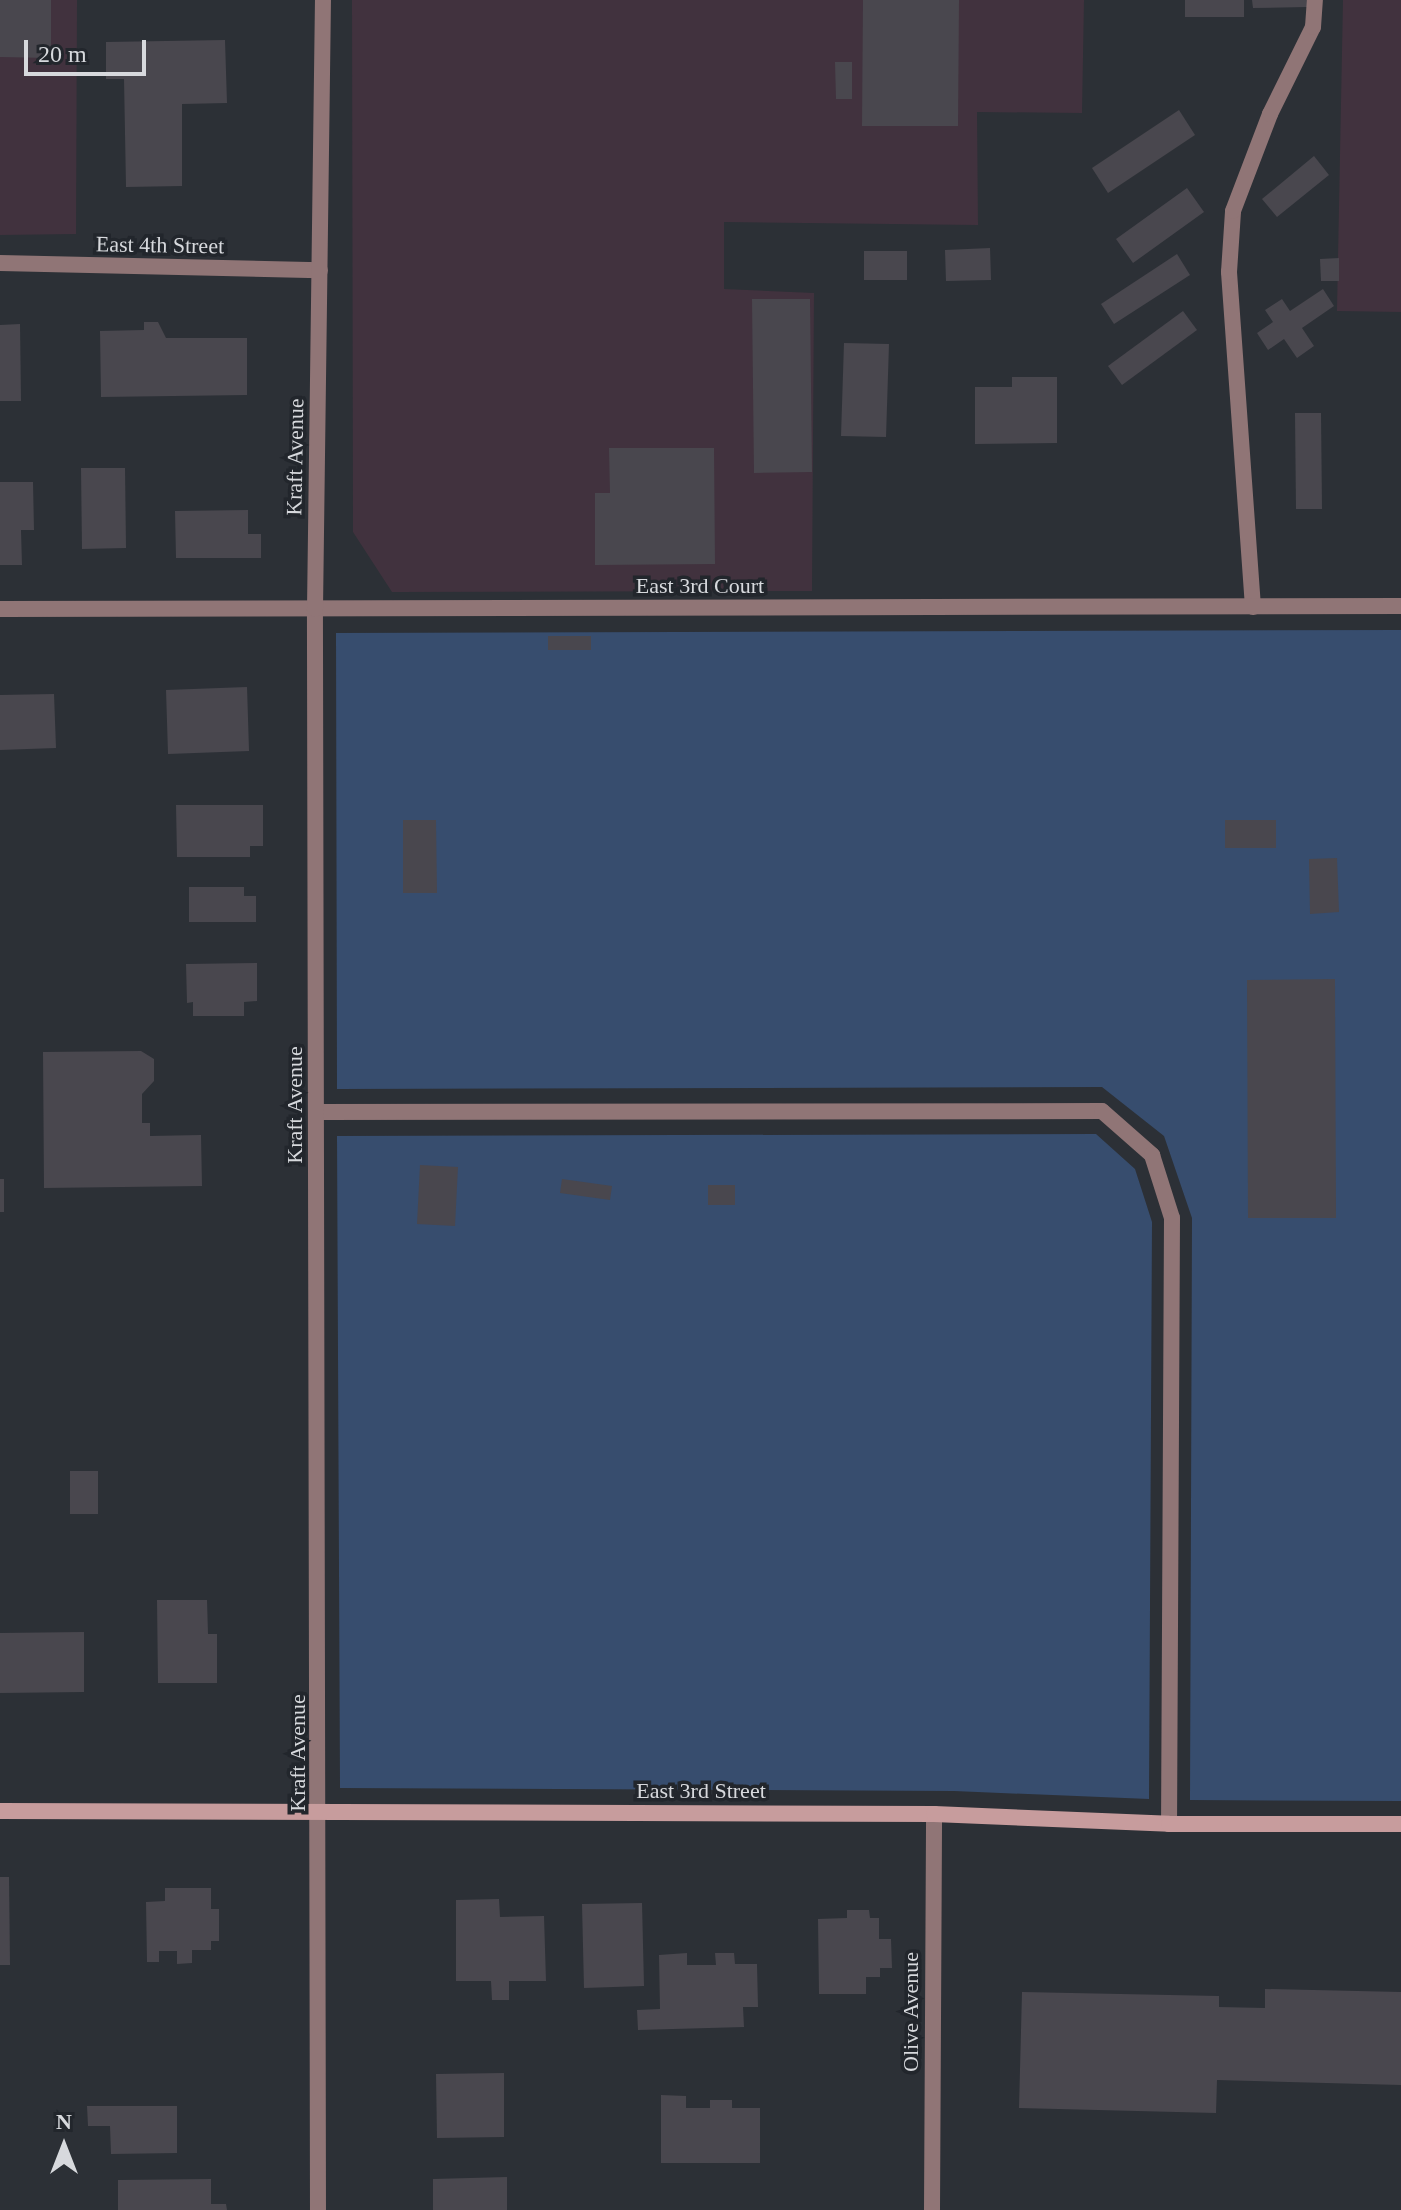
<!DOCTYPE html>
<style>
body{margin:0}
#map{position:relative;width:1401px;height:2210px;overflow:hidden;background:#2c3036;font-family:Georgia,serif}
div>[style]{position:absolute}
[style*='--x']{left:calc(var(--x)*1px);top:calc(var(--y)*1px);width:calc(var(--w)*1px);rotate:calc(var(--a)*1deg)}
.commercial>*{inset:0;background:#41323e}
.green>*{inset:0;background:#374d6e}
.building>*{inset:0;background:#49474e}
.lane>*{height:16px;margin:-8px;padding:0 8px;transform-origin:8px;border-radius:8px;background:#907576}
.street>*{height:16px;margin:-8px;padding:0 8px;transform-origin:8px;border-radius:8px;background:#907576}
.secondary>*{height:16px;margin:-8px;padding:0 8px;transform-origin:8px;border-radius:8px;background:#c79c9d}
span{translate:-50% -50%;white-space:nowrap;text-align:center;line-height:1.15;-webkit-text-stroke:7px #22262c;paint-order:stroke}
.street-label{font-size:22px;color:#d7d9dd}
.north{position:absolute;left:24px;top:2106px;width:80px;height:80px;-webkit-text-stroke:6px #22262c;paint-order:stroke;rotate:0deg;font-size:22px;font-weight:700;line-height:32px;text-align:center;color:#d7d9dd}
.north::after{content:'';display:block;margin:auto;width:28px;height:36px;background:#d7d9dd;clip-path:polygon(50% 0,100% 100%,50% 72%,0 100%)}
.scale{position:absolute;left:24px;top:40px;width:122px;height:36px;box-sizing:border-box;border:4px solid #d7d9dd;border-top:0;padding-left:10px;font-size:24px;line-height:28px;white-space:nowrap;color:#d7d9dd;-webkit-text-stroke:6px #22262c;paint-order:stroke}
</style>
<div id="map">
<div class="commercial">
<i style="clip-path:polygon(0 0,77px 0,76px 234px,0 235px)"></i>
<i style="clip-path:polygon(352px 0,1084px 0,1082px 113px,977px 112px,978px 225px,724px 222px,724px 289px,814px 293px,812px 591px,392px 592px,353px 532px)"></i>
<i style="clip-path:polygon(1343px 0,1401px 0,1401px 312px,1337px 311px)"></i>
</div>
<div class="green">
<i style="clip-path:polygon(1401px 630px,1401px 1801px,1190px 1800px,1192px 1218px,1164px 1136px,1102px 1087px,337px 1089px,336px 633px)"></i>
<i style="clip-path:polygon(1096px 1134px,1135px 1169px,1152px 1222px,1149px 1799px,954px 1791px,340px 1788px,337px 1136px)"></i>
</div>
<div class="building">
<i style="clip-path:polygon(0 0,51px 0,51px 58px,0 57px)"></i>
<i style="clip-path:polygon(863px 0,959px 0,958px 126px,862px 126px)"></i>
<i style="clip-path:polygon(1185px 0,1244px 0,1244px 17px,1185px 17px)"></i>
<i style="clip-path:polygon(1252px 0,1307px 0,1307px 7px,1253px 8px)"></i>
<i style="clip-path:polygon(225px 40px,227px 103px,182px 104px,182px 186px,126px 187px,124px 79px,106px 79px,106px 42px)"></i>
<i style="clip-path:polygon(835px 62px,852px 62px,852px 99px,836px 99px)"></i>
<i style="clip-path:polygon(1179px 110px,1195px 135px,1108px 193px,1092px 168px)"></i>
<i style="clip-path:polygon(1314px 156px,1329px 175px,1277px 217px,1262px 199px)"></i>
<i style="clip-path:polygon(1187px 188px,1204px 212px,1133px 263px,1116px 239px)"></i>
<i style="clip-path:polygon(990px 248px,991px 280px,946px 281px,945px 250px)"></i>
<i style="clip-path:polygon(864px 251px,907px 251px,907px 280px,864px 280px)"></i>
<i style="clip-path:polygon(1177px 254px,1190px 275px,1114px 324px,1101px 304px)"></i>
<i style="clip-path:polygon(1339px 258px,1339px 281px,1321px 281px,1320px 259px)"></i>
<i style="clip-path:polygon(1323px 289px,1334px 306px,1302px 328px,1314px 346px,1297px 358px,1284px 339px,1268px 350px,1257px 333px,1273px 322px,1265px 310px,1282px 299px,1290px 311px)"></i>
<i style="clip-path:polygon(752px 299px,810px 299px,812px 472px,754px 473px)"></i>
<i style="clip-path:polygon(1183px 311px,1197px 330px,1122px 385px,1108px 366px)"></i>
<i style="clip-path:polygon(144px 322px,158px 322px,166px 338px,247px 338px,247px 395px,101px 397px,100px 331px,144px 330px)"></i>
<i style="clip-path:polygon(20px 324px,21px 401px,0 401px,0 325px)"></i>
<i style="clip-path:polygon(844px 343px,889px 344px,886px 437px,841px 436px)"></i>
<i style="clip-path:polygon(1012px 377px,1057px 377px,1057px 443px,975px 444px,975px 387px,1012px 387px)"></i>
<i style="clip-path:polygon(1295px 413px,1321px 413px,1322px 509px,1296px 509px)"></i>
<i style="clip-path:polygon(609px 448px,714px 448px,715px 564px,595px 565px,595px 493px,610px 493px)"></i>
<i style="clip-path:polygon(81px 468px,125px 468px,126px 548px,82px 549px)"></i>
<i style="clip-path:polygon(0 482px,33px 482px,34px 530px,21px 530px,22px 565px,0 565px)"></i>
<i style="clip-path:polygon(248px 510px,248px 534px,261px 534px,261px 558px,176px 558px,175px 511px)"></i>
<i style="clip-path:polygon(548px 636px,591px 636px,591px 650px,548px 650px)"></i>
<i style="clip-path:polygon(247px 687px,249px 751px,168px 754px,166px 690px)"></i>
<i style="clip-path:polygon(54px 694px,56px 748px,0 750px,0 695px)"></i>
<i style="clip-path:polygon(176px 805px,263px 805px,263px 846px,250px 846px,250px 857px,177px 857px)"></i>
<i style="clip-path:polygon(403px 820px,436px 820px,437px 893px,403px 893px)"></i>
<i style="clip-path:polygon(1225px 820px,1276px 820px,1276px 848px,1225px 848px)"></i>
<i style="clip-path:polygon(1337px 858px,1339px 912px,1310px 914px,1309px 859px)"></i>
<i style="clip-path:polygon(189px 887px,244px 887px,244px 896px,256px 896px,256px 922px,189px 922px)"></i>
<i style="clip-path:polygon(257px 963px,257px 1001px,244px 1002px,244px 1016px,193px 1016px,193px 1002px,187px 1003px,186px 964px)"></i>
<i style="clip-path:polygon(1335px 979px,1336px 1218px,1248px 1218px,1247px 980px)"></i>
<i style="clip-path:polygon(141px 1051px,154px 1059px,154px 1081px,142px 1094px,142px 1123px,150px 1123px,150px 1136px,201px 1135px,202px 1186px,44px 1188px,43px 1052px)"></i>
<i style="clip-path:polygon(420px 1165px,458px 1167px,455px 1226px,417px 1224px)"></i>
<i style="clip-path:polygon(0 1179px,4px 1179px,4px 1212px,0 1212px)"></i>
<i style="clip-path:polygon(562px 1179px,612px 1186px,610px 1200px,560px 1193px)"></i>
<i style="clip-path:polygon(708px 1185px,735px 1185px,735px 1205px,708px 1205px)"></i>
<i style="clip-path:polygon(70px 1471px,98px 1471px,98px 1514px,70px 1514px)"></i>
<i style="clip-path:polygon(157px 1600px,207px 1600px,208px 1634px,217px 1634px,217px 1683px,158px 1683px)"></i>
<i style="clip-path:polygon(84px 1632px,84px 1692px,0 1693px,0 1633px)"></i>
<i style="clip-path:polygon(0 1877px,9px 1877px,10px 1965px,0 1965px)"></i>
<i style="clip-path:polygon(165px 1888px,211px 1888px,211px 1909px,219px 1909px,219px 1941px,211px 1941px,211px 1950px,192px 1950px,192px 1963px,177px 1964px,177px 1951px,159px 1951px,159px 1962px,147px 1962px,146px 1902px,165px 1901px)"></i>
<i style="clip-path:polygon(499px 1899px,500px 1917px,544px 1916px,546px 1981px,509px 1981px,509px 2000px,492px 2000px,491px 1981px,456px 1981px,456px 1900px)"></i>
<i style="clip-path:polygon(642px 1903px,644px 1986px,584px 1988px,582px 1904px)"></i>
<i style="clip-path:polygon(847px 1910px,869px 1910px,870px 1918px,879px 1918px,879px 1939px,891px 1939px,892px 1968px,880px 1968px,880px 1977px,866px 1977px,866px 1994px,819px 1994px,818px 1919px,847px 1918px)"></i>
<i style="clip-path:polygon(687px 1953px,687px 1965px,716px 1965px,715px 1953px,734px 1953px,735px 1964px,757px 1964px,758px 2007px,743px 2007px,744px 2027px,638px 2030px,637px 2010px,660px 2009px,659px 1955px)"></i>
<i style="clip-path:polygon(1265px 1989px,1401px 1992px,1401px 2085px,1217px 2080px,1216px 2113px,1019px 2108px,1022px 1992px,1219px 1996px,1219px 2007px,1265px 2008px)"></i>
<i style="clip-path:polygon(504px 2073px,504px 2137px,437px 2138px,436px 2074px)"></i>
<i style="clip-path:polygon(661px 2095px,686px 2096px,686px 2108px,710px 2108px,710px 2100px,732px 2100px,732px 2108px,760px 2108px,760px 2163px,661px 2163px)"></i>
<i style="clip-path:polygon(87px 2106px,177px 2106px,177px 2153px,111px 2154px,110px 2126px,88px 2126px)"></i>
<i style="clip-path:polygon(507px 2177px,507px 2210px,433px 2210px,433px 2179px)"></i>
<i style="clip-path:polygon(211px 2179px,211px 2204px,226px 2204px,227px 2210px,118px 2210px,118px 2180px)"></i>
</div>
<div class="lane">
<i style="--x:1253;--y:607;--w:336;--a:-94.1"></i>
<i style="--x:1229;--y:272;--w:61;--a:-86.2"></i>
<i style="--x:1233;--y:211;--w:104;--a:-69.1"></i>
<i style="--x:1270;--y:114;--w:97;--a:-63.7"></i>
<i style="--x:1313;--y:27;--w:27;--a:-86"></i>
</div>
<div class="street">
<i style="--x:0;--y:263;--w:320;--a:1.3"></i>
<i style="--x:0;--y:609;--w:1401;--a:-0.12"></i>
<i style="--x:317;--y:1112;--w:785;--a:-0.07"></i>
<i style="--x:1102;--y:1111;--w:67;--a:41.3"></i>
<i style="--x:1152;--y:1155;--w:66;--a:72.4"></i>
<i style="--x:1172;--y:1218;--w:606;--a:90.28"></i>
<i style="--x:318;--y:2210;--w:1601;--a:-90.11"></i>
<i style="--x:315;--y:609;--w:609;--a:-89.25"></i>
<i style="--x:932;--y:2210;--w:396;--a:-89.7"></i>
</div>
<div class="secondary">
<i style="--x:0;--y:1811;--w:934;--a:0.18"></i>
<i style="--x:934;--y:1814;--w:235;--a:2.4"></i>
<i style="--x:1169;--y:1824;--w:232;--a:0"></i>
</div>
<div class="street-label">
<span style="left:160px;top:245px;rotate:1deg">East 4th Street</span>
<span style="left:295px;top:457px;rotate:-89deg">Kraft Avenue</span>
<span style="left:700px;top:586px">East 3rd Court</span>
<span style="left:295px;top:1105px;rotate:-90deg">Kraft Avenue</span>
<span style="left:298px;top:1753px;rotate:-90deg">Kraft Avenue</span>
<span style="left:701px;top:1791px">East 3rd Street</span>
<span style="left:911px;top:2012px;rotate:-90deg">Olive Avenue</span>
</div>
<div class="north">N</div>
<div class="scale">20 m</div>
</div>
